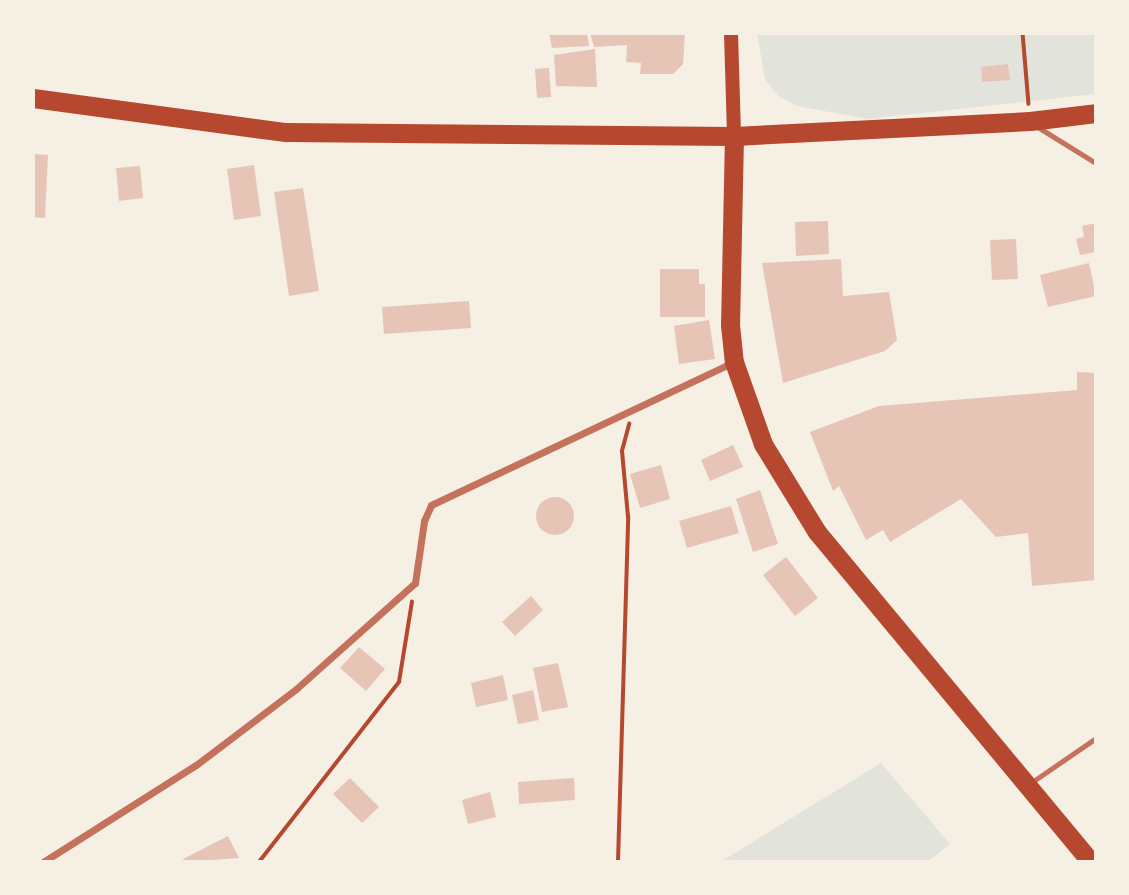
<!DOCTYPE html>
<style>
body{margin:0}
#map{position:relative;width:1129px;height:895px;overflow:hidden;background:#f6efe4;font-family:"Work Sans",sans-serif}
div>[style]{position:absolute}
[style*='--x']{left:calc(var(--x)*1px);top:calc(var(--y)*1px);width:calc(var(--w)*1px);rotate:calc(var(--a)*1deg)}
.green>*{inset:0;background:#e2e4dc}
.building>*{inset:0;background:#e6c5b7}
.round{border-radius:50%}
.path>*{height:3.5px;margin:-1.75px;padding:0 1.75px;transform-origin:1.75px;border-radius:1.75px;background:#b5482f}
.service>*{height:5px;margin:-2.5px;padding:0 2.5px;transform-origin:2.5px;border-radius:2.5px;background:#c5725c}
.minor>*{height:7px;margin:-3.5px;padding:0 3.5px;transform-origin:3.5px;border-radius:3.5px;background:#c5725c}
.secondary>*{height:14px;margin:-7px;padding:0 7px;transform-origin:7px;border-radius:7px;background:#b5482f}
.trunk>*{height:19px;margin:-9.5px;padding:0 9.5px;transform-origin:9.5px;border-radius:9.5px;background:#b5482f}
span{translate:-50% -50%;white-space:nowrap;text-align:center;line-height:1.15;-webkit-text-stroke:5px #f6efe4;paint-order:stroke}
.frame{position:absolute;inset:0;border:35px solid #f6efe4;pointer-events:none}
</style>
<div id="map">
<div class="green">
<i style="clip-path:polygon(757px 33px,1096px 33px,1096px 94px,867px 119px,797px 106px,778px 96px,765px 79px)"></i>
<i style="clip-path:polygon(881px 763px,950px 844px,927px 862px,720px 862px)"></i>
</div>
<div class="building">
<i style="clip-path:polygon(549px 33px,587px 33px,589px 46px,552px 48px)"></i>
<i style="clip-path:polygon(590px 33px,685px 33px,683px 64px,673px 74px,640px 74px,641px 63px,626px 62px,627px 45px,594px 47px)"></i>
<i style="clip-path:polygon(595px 49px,597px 87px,556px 86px,554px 55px)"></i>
<i style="clip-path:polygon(1008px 64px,1010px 80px,982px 82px,981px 67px)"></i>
<i style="clip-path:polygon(549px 68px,551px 97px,537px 98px,535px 69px)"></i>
<i style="clip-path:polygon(33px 154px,48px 155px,45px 218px,33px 217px)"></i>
<i style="clip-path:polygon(254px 165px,261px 216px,234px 220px,227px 169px)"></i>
<i style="clip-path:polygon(140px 166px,143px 198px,119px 201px,116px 168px)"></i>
<i style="clip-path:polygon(303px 188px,319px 291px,289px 296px,274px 192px)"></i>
<i style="clip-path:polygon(828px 221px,829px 254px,796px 256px,795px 222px)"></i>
<i style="clip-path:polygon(1096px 223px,1096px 252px,1080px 255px,1076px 239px,1084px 237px,1082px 226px)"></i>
<i style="clip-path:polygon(1016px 239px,1018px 279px,992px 280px,990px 240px)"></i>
<i style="clip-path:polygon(841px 259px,843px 296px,889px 292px,897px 340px,885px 351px,783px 383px,762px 263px)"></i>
<i style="clip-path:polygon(1089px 263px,1096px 296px,1048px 307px,1040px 275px)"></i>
<i style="clip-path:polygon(660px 269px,699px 269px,699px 284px,705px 284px,705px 317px,660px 317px)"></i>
<i style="clip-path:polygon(469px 301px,471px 328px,384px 334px,382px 307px)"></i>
<i style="clip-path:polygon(709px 320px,715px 359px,679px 364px,674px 326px)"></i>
<i style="clip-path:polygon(1077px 372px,1096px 373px,1096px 580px,1032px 586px,1028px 533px,996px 537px,961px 499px,890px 542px,883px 530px,866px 540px,839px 486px,833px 491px,810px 432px,879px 406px,1077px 390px)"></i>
<i style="clip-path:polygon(733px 445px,743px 467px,710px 481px,701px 460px)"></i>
<i style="clip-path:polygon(661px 465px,670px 499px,640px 508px,630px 474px)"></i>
<i style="clip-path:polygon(760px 490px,778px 544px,753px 552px,736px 499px)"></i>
<i class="round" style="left:536px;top:497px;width:38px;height:38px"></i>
<i style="clip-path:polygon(731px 506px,739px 533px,687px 548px,679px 521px)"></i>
<i style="clip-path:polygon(786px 557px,818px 598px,795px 616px,763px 575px)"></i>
<i style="clip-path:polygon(531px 596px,543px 610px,515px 636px,502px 622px)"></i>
<i style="clip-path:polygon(359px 647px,385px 669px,366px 691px,340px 668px)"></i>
<i style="clip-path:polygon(558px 663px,568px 707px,542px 712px,533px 668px)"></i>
<i style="clip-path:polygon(503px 675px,508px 700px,476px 707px,471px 683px)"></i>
<i style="clip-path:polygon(533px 690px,539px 720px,518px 724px,512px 695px)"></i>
<i style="clip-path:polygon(350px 778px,379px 807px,362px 823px,333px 794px)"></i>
<i style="clip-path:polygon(574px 778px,575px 800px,519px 804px,518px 782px)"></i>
<i style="clip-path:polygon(490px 792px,496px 817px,468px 824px,462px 800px)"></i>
<i style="clip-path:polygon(228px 836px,239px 858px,185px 862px,183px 859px)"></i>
</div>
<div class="path">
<i style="--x:1023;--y:33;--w:71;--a:85.2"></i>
<i style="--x:259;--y:862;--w:228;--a:-52.1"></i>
<i style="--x:399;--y:682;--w:81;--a:-80.8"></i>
<i style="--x:618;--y:862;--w:345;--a:-88.3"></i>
<i style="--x:628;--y:517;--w:66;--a:-95.2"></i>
<i style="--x:622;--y:451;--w:28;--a:-75"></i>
</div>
<div class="service">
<i style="--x:1036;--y:126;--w:70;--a:31.7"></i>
<i style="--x:1029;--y:784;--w:81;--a:-34.5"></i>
</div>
<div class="minor">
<i style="--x:43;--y:862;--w:181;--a:-32.4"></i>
<i style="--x:196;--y:765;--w:126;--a:-37.2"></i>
<i style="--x:296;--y:689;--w:159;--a:-41.7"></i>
<i style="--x:415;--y:583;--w:63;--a:-81.7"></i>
<i style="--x:424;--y:521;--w:17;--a:-66"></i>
<i style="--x:431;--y:505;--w:335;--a:-25.3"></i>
</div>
<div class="secondary">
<i style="--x:731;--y:33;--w:103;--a:88.3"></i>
</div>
<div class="trunk">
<i style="--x:33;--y:98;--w:255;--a:7.7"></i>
<i style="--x:286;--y:132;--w:448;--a:0.5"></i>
<i style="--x:734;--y:136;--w:296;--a:-2.9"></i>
<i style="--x:1030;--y:121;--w:66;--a:-6.9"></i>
<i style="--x:734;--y:136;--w:189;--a:91.2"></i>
<i style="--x:730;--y:325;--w:37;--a:84"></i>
<i style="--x:734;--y:362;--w:87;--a:70.5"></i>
<i style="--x:763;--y:444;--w:103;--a:58.5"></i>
<i style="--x:817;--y:532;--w:429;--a:50.3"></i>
</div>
<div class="frame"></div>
</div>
